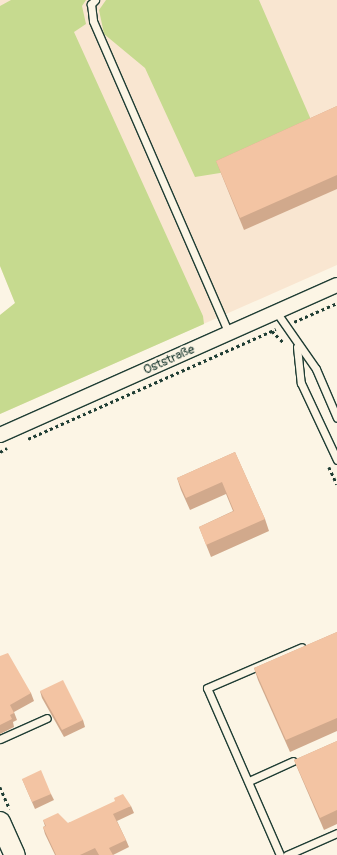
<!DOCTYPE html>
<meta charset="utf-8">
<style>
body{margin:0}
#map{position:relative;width:337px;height:855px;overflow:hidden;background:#fcf5e5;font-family:Pangolin,sans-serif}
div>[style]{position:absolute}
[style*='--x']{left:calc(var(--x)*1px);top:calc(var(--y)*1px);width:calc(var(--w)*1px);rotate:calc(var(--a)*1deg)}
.built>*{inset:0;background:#f9e6d1}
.green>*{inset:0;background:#c6da8f}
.path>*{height:2.5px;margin-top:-1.25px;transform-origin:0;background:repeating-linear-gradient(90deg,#1f3d34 0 3px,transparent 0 6px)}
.roads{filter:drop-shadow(1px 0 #1f3d34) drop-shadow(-1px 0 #1f3d34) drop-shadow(0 1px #1f3d34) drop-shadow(0 -1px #1f3d34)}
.service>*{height:7px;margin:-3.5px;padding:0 3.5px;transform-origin:3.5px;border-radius:3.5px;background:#fcf5e5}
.minor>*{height:14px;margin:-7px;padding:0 7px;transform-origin:7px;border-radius:7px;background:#fcf5e5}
.secondary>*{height:20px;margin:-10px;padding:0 10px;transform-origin:10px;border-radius:10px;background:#fcf5e5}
.wall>*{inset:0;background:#d1a98c}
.building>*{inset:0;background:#f3c4a3}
span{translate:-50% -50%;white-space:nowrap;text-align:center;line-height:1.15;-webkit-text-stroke:3.5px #fcf5e5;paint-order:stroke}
.street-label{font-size:13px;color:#1f3d34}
</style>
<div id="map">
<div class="built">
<i style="clip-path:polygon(0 0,337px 0,337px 265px,0 414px,0 315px,15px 303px,0 266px)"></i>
</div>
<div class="green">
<i style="clip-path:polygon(11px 0,86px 0,82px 6px,86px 24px,74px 32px,203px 316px,204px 324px,0 414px,0 315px,15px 303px,0 266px,0 6px)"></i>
<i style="clip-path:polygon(106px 0,259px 0,315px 129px,220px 173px,195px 177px,145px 68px,104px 34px,99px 10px)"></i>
</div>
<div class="path">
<i style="--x:294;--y:322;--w:47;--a:-23.8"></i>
<i style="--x:272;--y:331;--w:16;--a:45"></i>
<i style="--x:28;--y:439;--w:271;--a:-23.9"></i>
<i style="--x:0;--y:452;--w:8;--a:-30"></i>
<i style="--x:329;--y:467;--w:19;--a:65"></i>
<i style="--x:0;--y:787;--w:24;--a:66"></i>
</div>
<div class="roads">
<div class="service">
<i style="--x:95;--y:0;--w:6;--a:135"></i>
<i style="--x:91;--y:4;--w:17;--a:83"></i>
<i style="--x:93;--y:21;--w:341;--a:66.5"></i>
<i style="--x:277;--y:313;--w:68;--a:55.1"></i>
<i style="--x:316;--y:369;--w:53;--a:66.8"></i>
<i style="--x:297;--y:347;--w:36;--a:84"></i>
<i style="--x:301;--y:383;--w:85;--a:64.9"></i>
<i style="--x:0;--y:739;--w:51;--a:-24.1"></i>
<i style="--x:249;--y:781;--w:48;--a:-24.4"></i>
<i style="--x:280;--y:855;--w:182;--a:-113.6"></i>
<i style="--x:207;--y:688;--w:103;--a:-23.3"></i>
<i style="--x:287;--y:855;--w:55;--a:-23.7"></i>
</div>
<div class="minor">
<i style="--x:0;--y:435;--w:369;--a:-24"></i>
</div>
<div class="secondary">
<i style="--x:0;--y:822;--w:36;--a:66"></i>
</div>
</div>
<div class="wall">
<i style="clip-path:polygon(337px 106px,337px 189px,244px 230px,216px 161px)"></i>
<i style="clip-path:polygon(235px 452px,265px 519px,269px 531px,211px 557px,199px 527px,233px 511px,226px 494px,190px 510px,181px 490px,177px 478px)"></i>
<i style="clip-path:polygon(337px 632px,337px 731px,290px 752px,258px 680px,254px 668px)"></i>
<i style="clip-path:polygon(0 656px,31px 693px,34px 701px,14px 712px,17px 720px,13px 722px,14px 727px,0 734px)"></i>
<i style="clip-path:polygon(40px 691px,83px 720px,85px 727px,64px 737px,42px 698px)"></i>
<i style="clip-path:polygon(337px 741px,337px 824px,324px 830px,299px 772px,294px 760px)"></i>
<i style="clip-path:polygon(22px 779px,51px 794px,54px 800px,35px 809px)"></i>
<i style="clip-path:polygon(131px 806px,134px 813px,117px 821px,126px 840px,129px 847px,113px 855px,55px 855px,45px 834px,43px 827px,45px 826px,43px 820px,68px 823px)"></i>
</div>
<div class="building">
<i style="clip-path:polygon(337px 106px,337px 175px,240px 218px,216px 161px)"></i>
<i style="clip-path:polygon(235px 452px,265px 519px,206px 545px,199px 527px,234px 511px,222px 482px,186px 498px,177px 478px)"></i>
<i style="clip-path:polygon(337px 632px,337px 718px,286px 740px,254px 668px)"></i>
<i style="clip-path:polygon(8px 653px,31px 693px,10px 705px,14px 713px,10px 715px,12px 719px,0 725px,0 656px)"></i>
<i style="clip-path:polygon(63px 680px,83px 720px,62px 730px,40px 691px)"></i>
<i style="clip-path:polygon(337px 741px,337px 810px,320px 818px,294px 760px)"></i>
<i style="clip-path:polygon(41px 770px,51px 794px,32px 802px,22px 779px)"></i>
<i style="clip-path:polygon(123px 794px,131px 806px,113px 814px,126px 840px,109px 848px,113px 855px,99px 855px,95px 848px,80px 855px,56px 855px,43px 827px,46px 826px,43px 820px,58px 813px,68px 823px,115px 801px,114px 798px)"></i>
</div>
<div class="street-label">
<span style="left:169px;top:360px;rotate:-24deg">Oststraße</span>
</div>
</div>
